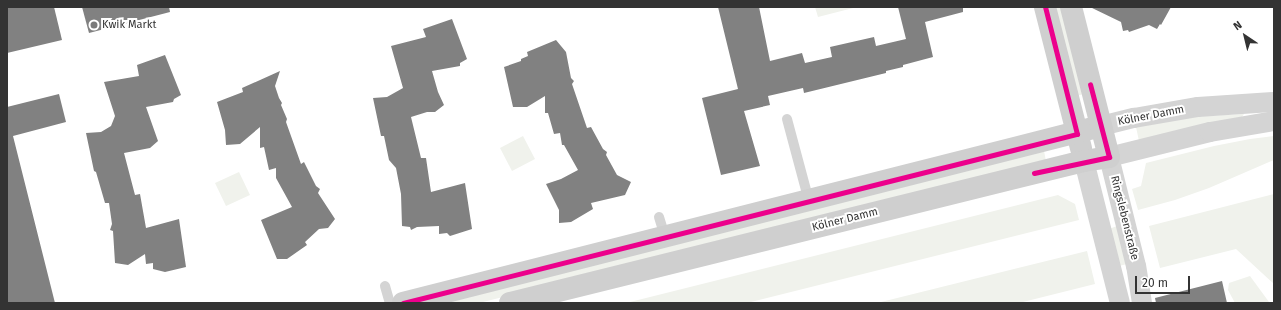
<!DOCTYPE html>
<meta charset="utf-8">
<style>
body{margin:0}
#map{position:relative;width:1281px;height:310px;overflow:hidden;background:#fff;font-family:"Fira Sans",sans-serif}
div>[style]{position:absolute}
[style*='--x']{left:calc(var(--x)*1px);top:calc(var(--y)*1px);width:calc(var(--w)*1px);rotate:calc(var(--a)*1deg)}
.green>*{inset:0;background:#f0f2ec}
.building>*{inset:0;background:#818181}
.lane>*{height:10px;margin:-5px;padding:0 5px;transform-origin:5px;border-radius:5px;background:#d4d4d4}
.street>*{height:20px;margin:-10px;padding:0 10px;transform-origin:10px;border-radius:10px;background:#d4d4d4}
.secondary>*{height:22px;margin:-11px;padding:0 11px;transform-origin:11px;border-radius:11px;background:#cfcfcf}
.bus-1>*{height:5px;margin:-2.5px;padding:0 2.5px;transform-origin:2.5px;border-radius:2.5px;background:#ec008c}
.dots>*{width:11px;height:11px;translate:-50% -50%;box-sizing:border-box;border:2px solid #fff;border-radius:50%}
span{translate:-50% -50%;white-space:nowrap;text-align:center;line-height:1.15;-webkit-text-stroke:4px #fff;paint-order:stroke}
.poi-label{font-size:11px;color:#333}
.left{translate:0 -50%;text-align:left}
.street-label{font-size:11px;color:#333}
.frame{position:absolute;inset:0;border:8px solid #333;pointer-events:none}
.north{position:absolute;left:1225px;top:16px;width:40px;height:40px;-webkit-text-stroke:3px #fff;paint-order:stroke;rotate:325deg;font-size:11px;font-weight:700;line-height:16px;text-align:center;color:#333}
.north::after{content:'';display:block;margin:auto;width:14px;height:18px;background:#333;clip-path:polygon(50% 0,100% 100%,50% 72%,0 100%)}
.scale{position:absolute;left:1135px;top:276px;width:55px;height:18px;box-sizing:border-box;border:2px solid #333;border-top:0;padding-left:5px;font-size:12px;line-height:14px;white-space:nowrap;color:#333;-webkit-text-stroke:3px #fff;paint-order:stroke}
</style>
<div id="map">
<div class="green">
<i style="clip-path:polygon(815px 7px,857px 7px,818px 17px)"></i>
<i style="clip-path:polygon(1054px 7px,1062px 7px,1084px 94px,1076px 96px)"></i>
<i style="clip-path:polygon(1244px 114px,1242px 117px,1139px 141px,1136px 127px,1184px 117px)"></i>
<i style="clip-path:polygon(523px 136px,535px 159px,512px 171px,500px 148px)"></i>
<i style="clip-path:polygon(1274px 136px,1274px 160px,1209px 188px,1175px 200px,1138px 210px,1132px 189px,1141px 186px,1146px 163px,1214px 146px,1250px 139px)"></i>
<i style="clip-path:polygon(1044px 151px,1046px 161px,479px 303px,436px 303px)"></i>
<i style="clip-path:polygon(239px 172px,250px 195px,226px 206px,215px 183px)"></i>
<i style="clip-path:polygon(1274px 194px,1274px 284px,1236px 249px,1160px 268px,1149px 226px)"></i>
<i style="clip-path:polygon(1058px 195px,1075px 204px,1079px 220px,747px 303px,626px 303px)"></i>
<i style="clip-path:polygon(1117px 226px,1127px 264px,1119px 266px,1109px 229px)"></i>
<i style="clip-path:polygon(1087px 251px,1095px 284px,1019px 303px,877px 303px)"></i>
<i style="clip-path:polygon(1250px 276px,1269px 302px,1268px 303px,1235px 303px,1228px 290px,1229px 283px)"></i>
</div>
<div class="building">
<i style="clip-path:polygon(7px 7px,54px 7px,62px 40px,7px 53px)"></i>
<i style="clip-path:polygon(82px 7px,169px 7px,170px 12px,89px 33px)"></i>
<i style="clip-path:polygon(718px 7px,759px 7px,770px 61px,802px 53px,805px 63px,832px 57px,830px 47px,874px 37px,876px 46px,906px 39px,898px 7px,963px 7px,963px 12px,925px 22px,933px 57px,903px 65px,903px 67px,886px 71px,886px 73px,804px 93px,803px 88px,768px 96px,770px 105px,744px 111px,760px 166px,721px 175px,702px 98px,738px 89px)"></i>
<i style="clip-path:polygon(1090px 7px,1171px 7px,1161px 25px,1160px 24px,1157px 29px,1149px 25px,1129px 32px,1128px 30px,1123px 31px,1121px 22px)"></i>
<i style="clip-path:polygon(452px 19px,467px 59px,460px 63px,460px 66px,432px 71px,438px 92px,444px 105px,435px 112px,427px 112px,411px 117px,421px 158px,426px 158px,431px 192px,465px 183px,472px 229px,450px 236px,447px 233px,439px 234px,439px 226px,417px 227px,411px 230px,410px 227px,402px 226px,401px 194px,396px 168px,389px 160px,384px 136px,381px 136px,373px 98px,387px 97px,403px 88px,391px 46px,426px 37px,423px 29px)"></i>
<i style="clip-path:polygon(556px 40px,566px 52px,571px 78px,574px 81px,572px 84px,587px 128px,591px 127px,603px 149px,607px 152px,606px 155px,617px 175px,631px 182px,625px 195px,591px 203px,593px 209px,571px 222px,559px 223px,559px 210px,546px 184px,561px 179px,578px 170px,564px 145px,562px 145px,560px 133px,554px 134px,548px 113px,545px 113px,545px 96px,527px 107px,513px 107px,504px 67px,521px 61px,521px 59px,528px 56px,527px 52px)"></i>
<i style="clip-path:polygon(165px 55px,181px 95px,174px 99px,173px 102px,146px 107px,158px 141px,150px 148px,124px 153px,135px 195px,140px 194px,146px 228px,179px 219px,186px 267px,165px 272px,153px 269px,153px 263px,146px 264px,145px 254px,128px 265px,115px 263px,113px 231px,110px 230px,112px 224px,109px 203px,105px 203px,96px 172px,94px 171px,86px 133px,101px 132px,111px 126px,115px 116px,104px 82px,139px 76px,137px 65px)"></i>
<i style="clip-path:polygon(280px 71px,275px 86px,279px 98px,282px 103px,281px 105px,287px 119px,286px 122px,301px 164px,304px 162px,316px 186px,320px 189px,318px 193px,335px 219px,328px 228px,319px 229px,305px 242px,307px 245px,287px 259px,277px 259px,261px 220px,292px 207px,276px 178px,276px 168px,269px 170px,264px 147px,260px 148px,260px 127px,240px 144px,226px 145px,225px 130px,217px 102px,243px 92px,242px 88px)"></i>
<i style="clip-path:polygon(59px 94px,66px 122px,13px 136px,55px 303px,7px 303px,7px 107px)"></i>
<i style="clip-path:polygon(1222px 281px,1227px 303px,1156px 303px,1155px 298px)"></i>
</div>
<div class="lane">
<i style="--x:787;--y:119;--w:85;--a:75"></i>
<i style="--x:659;--y:217;--w:21;--a:73"></i>
<i style="--x:385;--y:286;--w:18;--a:74"></i>
</div>
<div class="street">
<i style="--x:1101;--y:126;--w:34;--a:-14"></i>
<i style="--x:1134;--y:118;--w:65;--a:-9.8"></i>
<i style="--x:1198;--y:107;--w:76;--a:-3.8"></i>
<i style="--x:1084;--y:161;--w:146;--a:75.8"></i>
<i style="--x:1142;--y:303;--w:37;--a:-99"></i>
<i style="--x:1136;--y:266;--w:112;--a:-103.9"></i>
<i style="--x:1109;--y:157;--w:104;--a:-13.9"></i>
<i style="--x:1210;--y:132;--w:65;--a:-9.8"></i>
</div>
<div class="secondary">
<i style="--x:1045;--y:7;--w:146;--a:75.7"></i>
<i style="--x:403;--y:303;--w:720;--a:-14.23"></i>
<i style="--x:510;--y:303;--w:591;--a:-13.9"></i>
<i style="--x:1084;--y:161;--w:25;--a:-9"></i>
<i style="--x:1109;--y:157;--w:155;--a:-104.2"></i>
</div>
<div class="bus-1">
<i style="--x:1034;--y:173;--w:77;--a:-12"></i>
<i style="--x:1109;--y:157;--w:75;--a:-104.6"></i>
<i style="--x:403;--y:303;--w:695;--a:-14.08"></i>
<i style="--x:1077;--y:134;--w:131;--a:-104.1"></i>
</div>
<div class="dots">
<i style="left:94px;top:25px;background:#7a7a7a"></i>
</div>
<div class="poi-label">
<span class="left" style="left:102px;top:25px">Kwik Markt</span>
</div>
<div class="street-label">
<span style="left:1151px;top:116px;rotate:-11deg">Kölner Damm</span>
<span style="left:1124px;top:218px;rotate:76deg">Ringslebenstraße</span>
<span style="left:845px;top:220px;rotate:-14deg">Kölner Damm</span>
</div>
<div class="frame"></div>
<div class="north">N</div>
<div class="scale">20 m</div>
</div>
